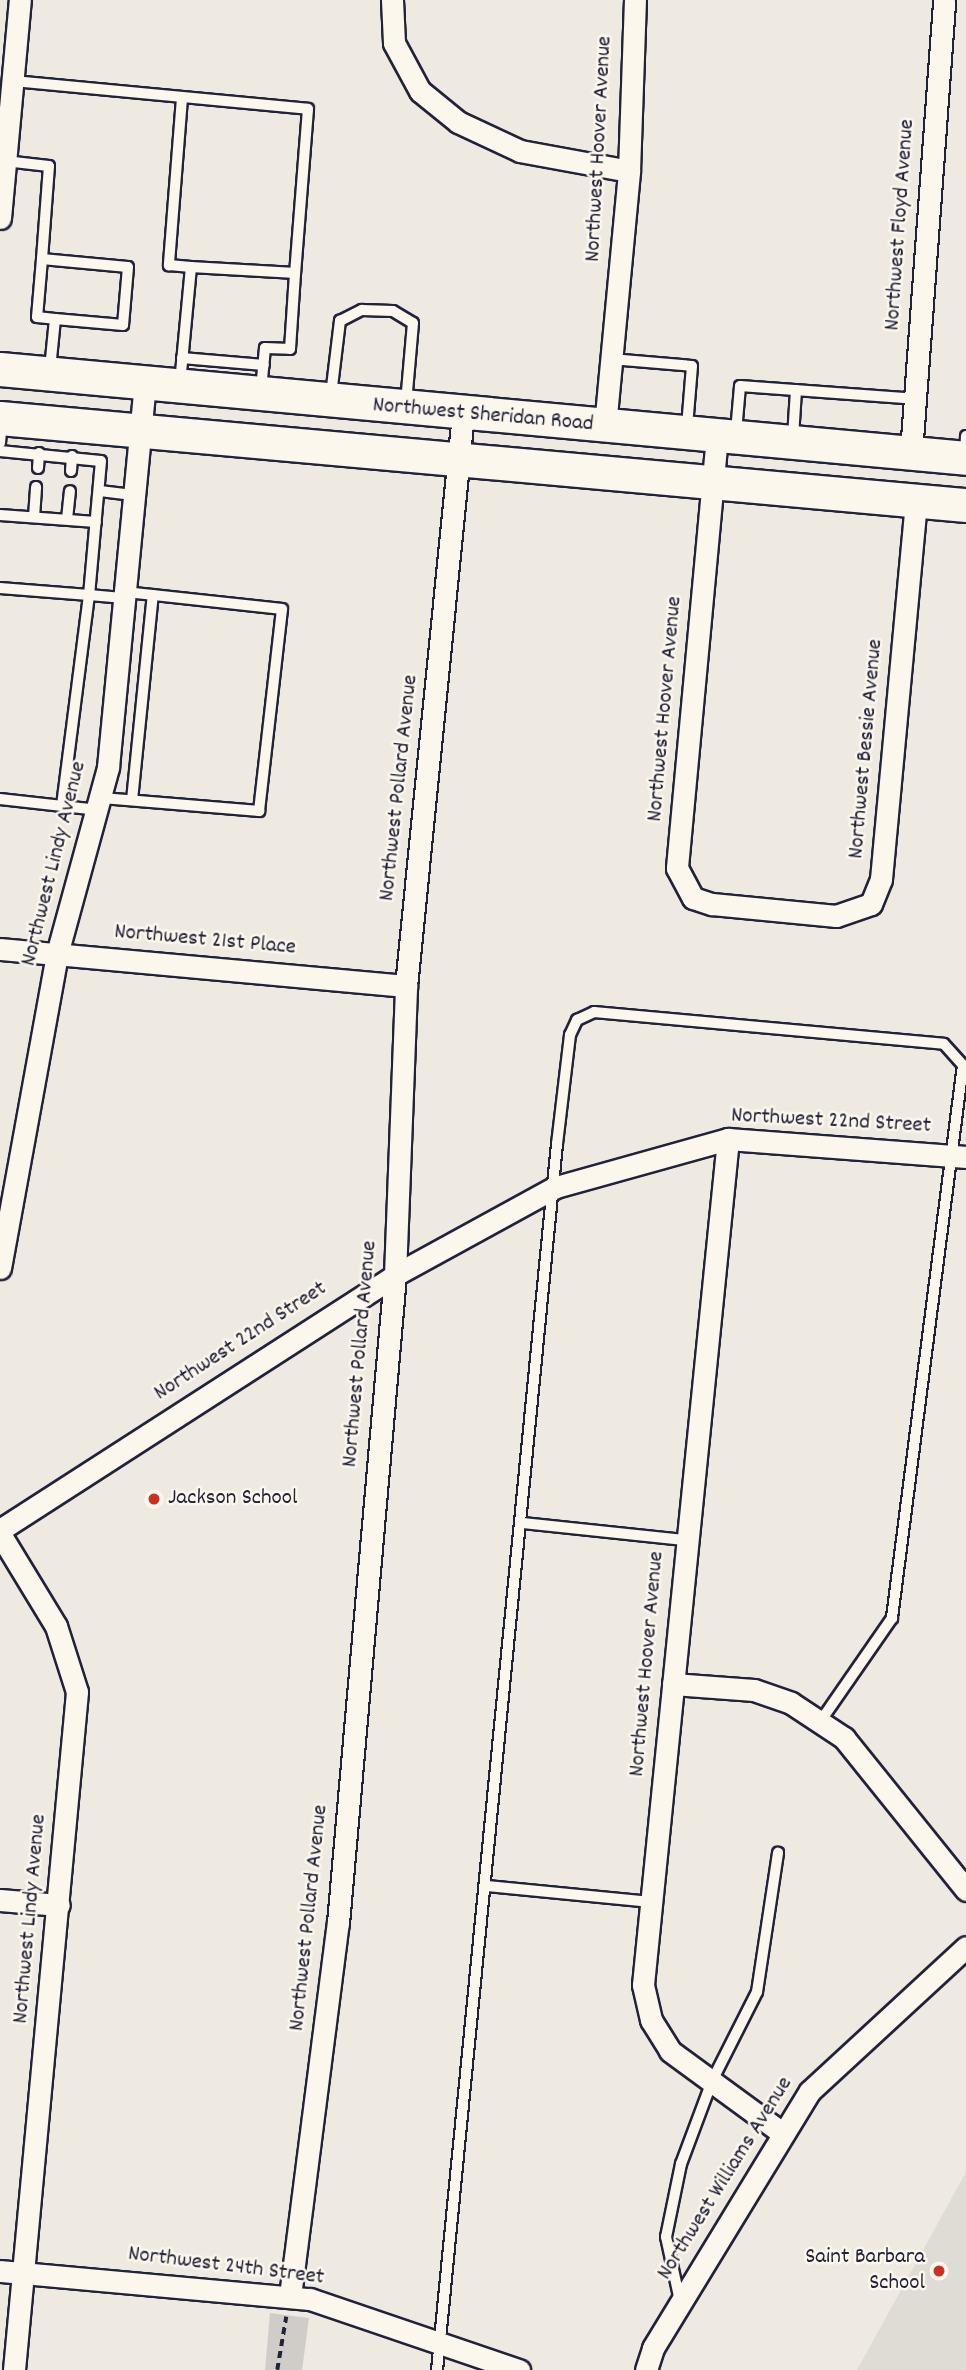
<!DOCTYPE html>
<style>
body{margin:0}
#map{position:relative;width:966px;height:2370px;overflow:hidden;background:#eeeae2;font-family:Dekko,sans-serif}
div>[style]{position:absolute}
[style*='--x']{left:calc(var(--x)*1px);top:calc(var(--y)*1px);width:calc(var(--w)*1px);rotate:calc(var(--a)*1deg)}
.built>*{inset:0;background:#dfdbd5}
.green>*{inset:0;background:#d0cdc9}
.path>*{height:3.5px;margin-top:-1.75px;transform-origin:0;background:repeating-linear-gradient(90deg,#22223b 0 7px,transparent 0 12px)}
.roads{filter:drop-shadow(2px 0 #22223b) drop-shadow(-2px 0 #22223b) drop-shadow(0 2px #22223b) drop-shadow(0 -2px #22223b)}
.service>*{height:10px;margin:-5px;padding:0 5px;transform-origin:5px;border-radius:5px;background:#fbf7ec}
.minor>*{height:21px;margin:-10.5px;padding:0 10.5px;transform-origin:10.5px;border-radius:10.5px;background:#fbf7ec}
.primary>*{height:33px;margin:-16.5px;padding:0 16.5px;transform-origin:16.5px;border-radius:16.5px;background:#fbf7ec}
.dots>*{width:19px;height:19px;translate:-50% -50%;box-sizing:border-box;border:4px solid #fbf7ec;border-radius:50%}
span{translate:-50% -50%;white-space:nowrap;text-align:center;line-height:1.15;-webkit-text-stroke:5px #fbf7ec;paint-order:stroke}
.street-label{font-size:23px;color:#22223b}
.poi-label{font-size:23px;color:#22223b}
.left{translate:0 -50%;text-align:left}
.right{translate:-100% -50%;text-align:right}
</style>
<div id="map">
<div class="built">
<i style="clip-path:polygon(966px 2172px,966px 2370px,857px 2370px)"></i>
</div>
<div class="green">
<i style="clip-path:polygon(270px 2313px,309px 2318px,302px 2370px,265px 2370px)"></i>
</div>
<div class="path">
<i style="--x:277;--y:2370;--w:54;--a:-80.4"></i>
</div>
<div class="roads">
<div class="service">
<i style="--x:13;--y:81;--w:296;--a:5.4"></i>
<i style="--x:308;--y:109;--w:165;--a:94.5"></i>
<i style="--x:295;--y:273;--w:104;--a:-176.7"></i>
<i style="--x:191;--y:267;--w:117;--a:95.4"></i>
<i style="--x:182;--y:98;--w:168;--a:94.5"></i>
<i style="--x:169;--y:265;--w:22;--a:5"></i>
<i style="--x:5;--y:161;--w:44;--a:6.5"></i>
<i style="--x:49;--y:166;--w:93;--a:94.3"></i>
<i style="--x:42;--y:259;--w:86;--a:5.3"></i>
<i style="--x:128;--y:267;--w:58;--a:94.9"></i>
<i style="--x:123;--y:325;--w:68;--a:-175"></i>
<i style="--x:55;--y:319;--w:50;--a:95.7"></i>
<i style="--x:42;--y:259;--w:58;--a:94.9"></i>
<i style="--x:37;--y:317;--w:18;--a:6"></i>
<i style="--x:182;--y:358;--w:82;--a:4.9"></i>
<i style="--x:611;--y:359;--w:81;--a:4.9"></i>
<i style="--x:692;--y:366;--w:61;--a:94.7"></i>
<i style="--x:261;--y:390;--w:42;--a:-84.6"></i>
<i style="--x:265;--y:348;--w:25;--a:2"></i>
<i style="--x:290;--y:349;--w:76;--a:-86.2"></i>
<i style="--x:331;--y:395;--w:75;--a:-83.1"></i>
<i style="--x:340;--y:321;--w:25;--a:-27"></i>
<i style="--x:362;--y:310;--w:31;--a:2"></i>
<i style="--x:393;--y:311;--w:23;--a:31"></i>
<i style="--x:413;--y:323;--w:80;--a:95"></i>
<i style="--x:736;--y:432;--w:46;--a:-85"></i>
<i style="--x:740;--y:386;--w:175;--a:4.2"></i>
<i style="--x:793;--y:437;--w:47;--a:-86.3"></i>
<i style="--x:0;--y:443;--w:22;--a:-85"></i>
<i style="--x:0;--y:451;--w:101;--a:5.7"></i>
<i style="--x:101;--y:461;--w:135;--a:95.1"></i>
<i style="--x:89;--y:595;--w:36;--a:5"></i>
<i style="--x:965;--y:455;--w:19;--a:-87"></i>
<i style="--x:38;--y:468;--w:15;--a:-86"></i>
<i style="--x:71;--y:471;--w:15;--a:-86"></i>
<i style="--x:100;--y:491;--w:35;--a:7"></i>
<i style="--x:0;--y:515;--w:96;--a:4.2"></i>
<i style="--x:34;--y:517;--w:30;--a:-86"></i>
<i style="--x:67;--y:519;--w:28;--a:-84"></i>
<i style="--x:0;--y:588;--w:89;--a:4.5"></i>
<i style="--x:89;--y:595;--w:213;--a:97.3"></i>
<i style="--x:102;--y:798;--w:158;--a:4.7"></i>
<i style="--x:259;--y:811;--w:203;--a:-83.5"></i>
<i style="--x:282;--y:609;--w:158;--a:-173.8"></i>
<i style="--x:0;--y:799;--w:99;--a:6.4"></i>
<i style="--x:132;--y:800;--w:206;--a:-84.2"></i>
<i style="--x:523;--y:1523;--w:164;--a:6"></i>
<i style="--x:487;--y:1886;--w:165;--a:5.6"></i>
<i style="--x:680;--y:2301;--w:66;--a:-102.3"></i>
<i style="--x:666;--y:2237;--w:75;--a:-78.4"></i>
<i style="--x:681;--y:2164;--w:89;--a:-69.5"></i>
<i style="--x:712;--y:2081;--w:100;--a:-63.2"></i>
<i style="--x:757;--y:1992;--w:141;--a:-81.4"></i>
<i style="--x:437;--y:2370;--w:1232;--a:-84.41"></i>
<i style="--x:557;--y:1144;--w:110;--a:-83.2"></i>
<i style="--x:570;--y:1035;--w:17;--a:-65"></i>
<i style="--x:577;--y:1020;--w:19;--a:-25"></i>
<i style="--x:594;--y:1012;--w:351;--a:5.2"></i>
<i style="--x:944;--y:1044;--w:28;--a:48"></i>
<i style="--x:963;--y:1065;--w:558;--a:97.32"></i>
<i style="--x:892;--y:1618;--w:126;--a:124.7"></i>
</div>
<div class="minor">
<i style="--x:392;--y:0;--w:43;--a:87.3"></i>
<i style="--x:394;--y:43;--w:55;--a:61.6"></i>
<i style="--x:420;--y:91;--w:49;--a:39.2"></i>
<i style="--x:458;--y:122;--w:68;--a:25.1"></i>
<i style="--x:520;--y:151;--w:111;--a:10.4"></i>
<i style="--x:0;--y:218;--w:219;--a:-84.8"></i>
<i style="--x:605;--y:426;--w:256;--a:-84.6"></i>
<i style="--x:629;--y:171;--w:171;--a:-88"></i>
<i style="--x:717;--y:436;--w:434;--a:95.3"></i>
<i style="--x:677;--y:868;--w:34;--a:62"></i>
<i style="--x:693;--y:898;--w:20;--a:18"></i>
<i style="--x:712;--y:904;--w:125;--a:5.5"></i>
<i style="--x:836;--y:916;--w:37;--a:-19"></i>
<i style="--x:871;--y:904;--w:27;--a:-68"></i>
<i style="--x:881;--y:879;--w:381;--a:-84.7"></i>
<i style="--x:911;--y:453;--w:454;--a:-85.8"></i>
<i style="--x:0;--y:949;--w:408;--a:5.2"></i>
<i style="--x:728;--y:1139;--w:850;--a:95.74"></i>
<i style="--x:643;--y:1985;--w:36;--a:77"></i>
<i style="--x:651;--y:2020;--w:36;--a:58"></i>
<i style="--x:670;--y:2051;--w:139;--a:36.2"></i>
<i style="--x:0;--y:1268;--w:319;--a:-79.7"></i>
<i style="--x:57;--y:954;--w:194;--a:-74.7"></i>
<i style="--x:108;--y:767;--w:383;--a:-84.5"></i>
<i style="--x:0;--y:1530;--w:470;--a:-32.8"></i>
<i style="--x:395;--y:1275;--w:183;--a:-28.7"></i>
<i style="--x:556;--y:1187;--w:179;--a:-15.6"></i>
<i style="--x:728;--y:1139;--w:239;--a:4.3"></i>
<i style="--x:0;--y:1534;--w:108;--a:58.7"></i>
<i style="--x:56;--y:1626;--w:69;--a:72.3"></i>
<i style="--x:77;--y:1692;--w:681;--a:95.31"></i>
<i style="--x:673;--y:1684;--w:81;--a:4.2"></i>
<i style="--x:754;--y:1690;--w:39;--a:19"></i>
<i style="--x:791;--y:1703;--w:64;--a:33.4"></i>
<i style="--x:844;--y:1738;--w:195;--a:51.2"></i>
<i style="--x:0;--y:1900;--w:59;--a:4.8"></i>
<i style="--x:0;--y:2271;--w:311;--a:5.2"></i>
<i style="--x:310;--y:2299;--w:221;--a:18.8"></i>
<i style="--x:290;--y:2296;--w:376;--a:-82.7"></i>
<i style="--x:338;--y:1923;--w:651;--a:-84.97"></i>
<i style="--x:395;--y:1275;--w:289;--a:-87.8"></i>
<i style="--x:406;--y:986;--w:575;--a:-84.31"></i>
<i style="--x:646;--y:2370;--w:23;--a:-72"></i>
<i style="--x:653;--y:2348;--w:301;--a:-58.6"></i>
<i style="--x:810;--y:2091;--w:212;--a:-42.7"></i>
</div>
<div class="primary">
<i style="--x:0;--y:369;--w:970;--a:5.26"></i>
<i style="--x:0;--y:418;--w:970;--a:5.15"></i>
</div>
</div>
<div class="dots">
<i style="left:154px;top:1499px;background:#c8321e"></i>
<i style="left:939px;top:2271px;background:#c8321e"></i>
</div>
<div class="street-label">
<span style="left:600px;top:149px;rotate:-87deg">Northwest Hoover Avenue</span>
<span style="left:901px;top:225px;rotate:-86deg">Northwest Floyd Avenue</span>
<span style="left:483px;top:416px;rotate:5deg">Northwest Sheridan Road</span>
<span style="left:666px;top:709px;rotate:-85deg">Northwest Hoover Avenue</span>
<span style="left:867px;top:749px;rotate:-85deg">Northwest Bessie Avenue</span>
<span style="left:400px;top:788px;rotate:-84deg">Northwest Pollard Avenue</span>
<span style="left:55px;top:864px;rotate:-76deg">Northwest Lindy Avenue</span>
<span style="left:205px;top:941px;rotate:5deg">Northwest 21st Place</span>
<span style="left:831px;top:1122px;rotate:3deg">Northwest 22nd Street</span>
<span style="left:241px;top:1342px;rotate:-33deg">Northwest 22nd Street</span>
<span style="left:361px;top:1354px;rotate:-85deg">Northwest Pollard Avenue</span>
<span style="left:648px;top:1664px;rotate:-85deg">Northwest Hoover Avenue</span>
<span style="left:310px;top:1918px;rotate:-84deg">Northwest Pollard Avenue</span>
<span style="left:31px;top:1919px;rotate:-85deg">Northwest Lindy Avenue</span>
<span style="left:726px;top:2179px;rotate:-58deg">Northwest Williams Avenue</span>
<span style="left:226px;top:2267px;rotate:7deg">Northwest 24th Street</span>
</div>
<div class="poi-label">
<span class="left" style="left:168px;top:1499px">Jackson School</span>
<span class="right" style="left:925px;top:2271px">Saint Barbara<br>School</span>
</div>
</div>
